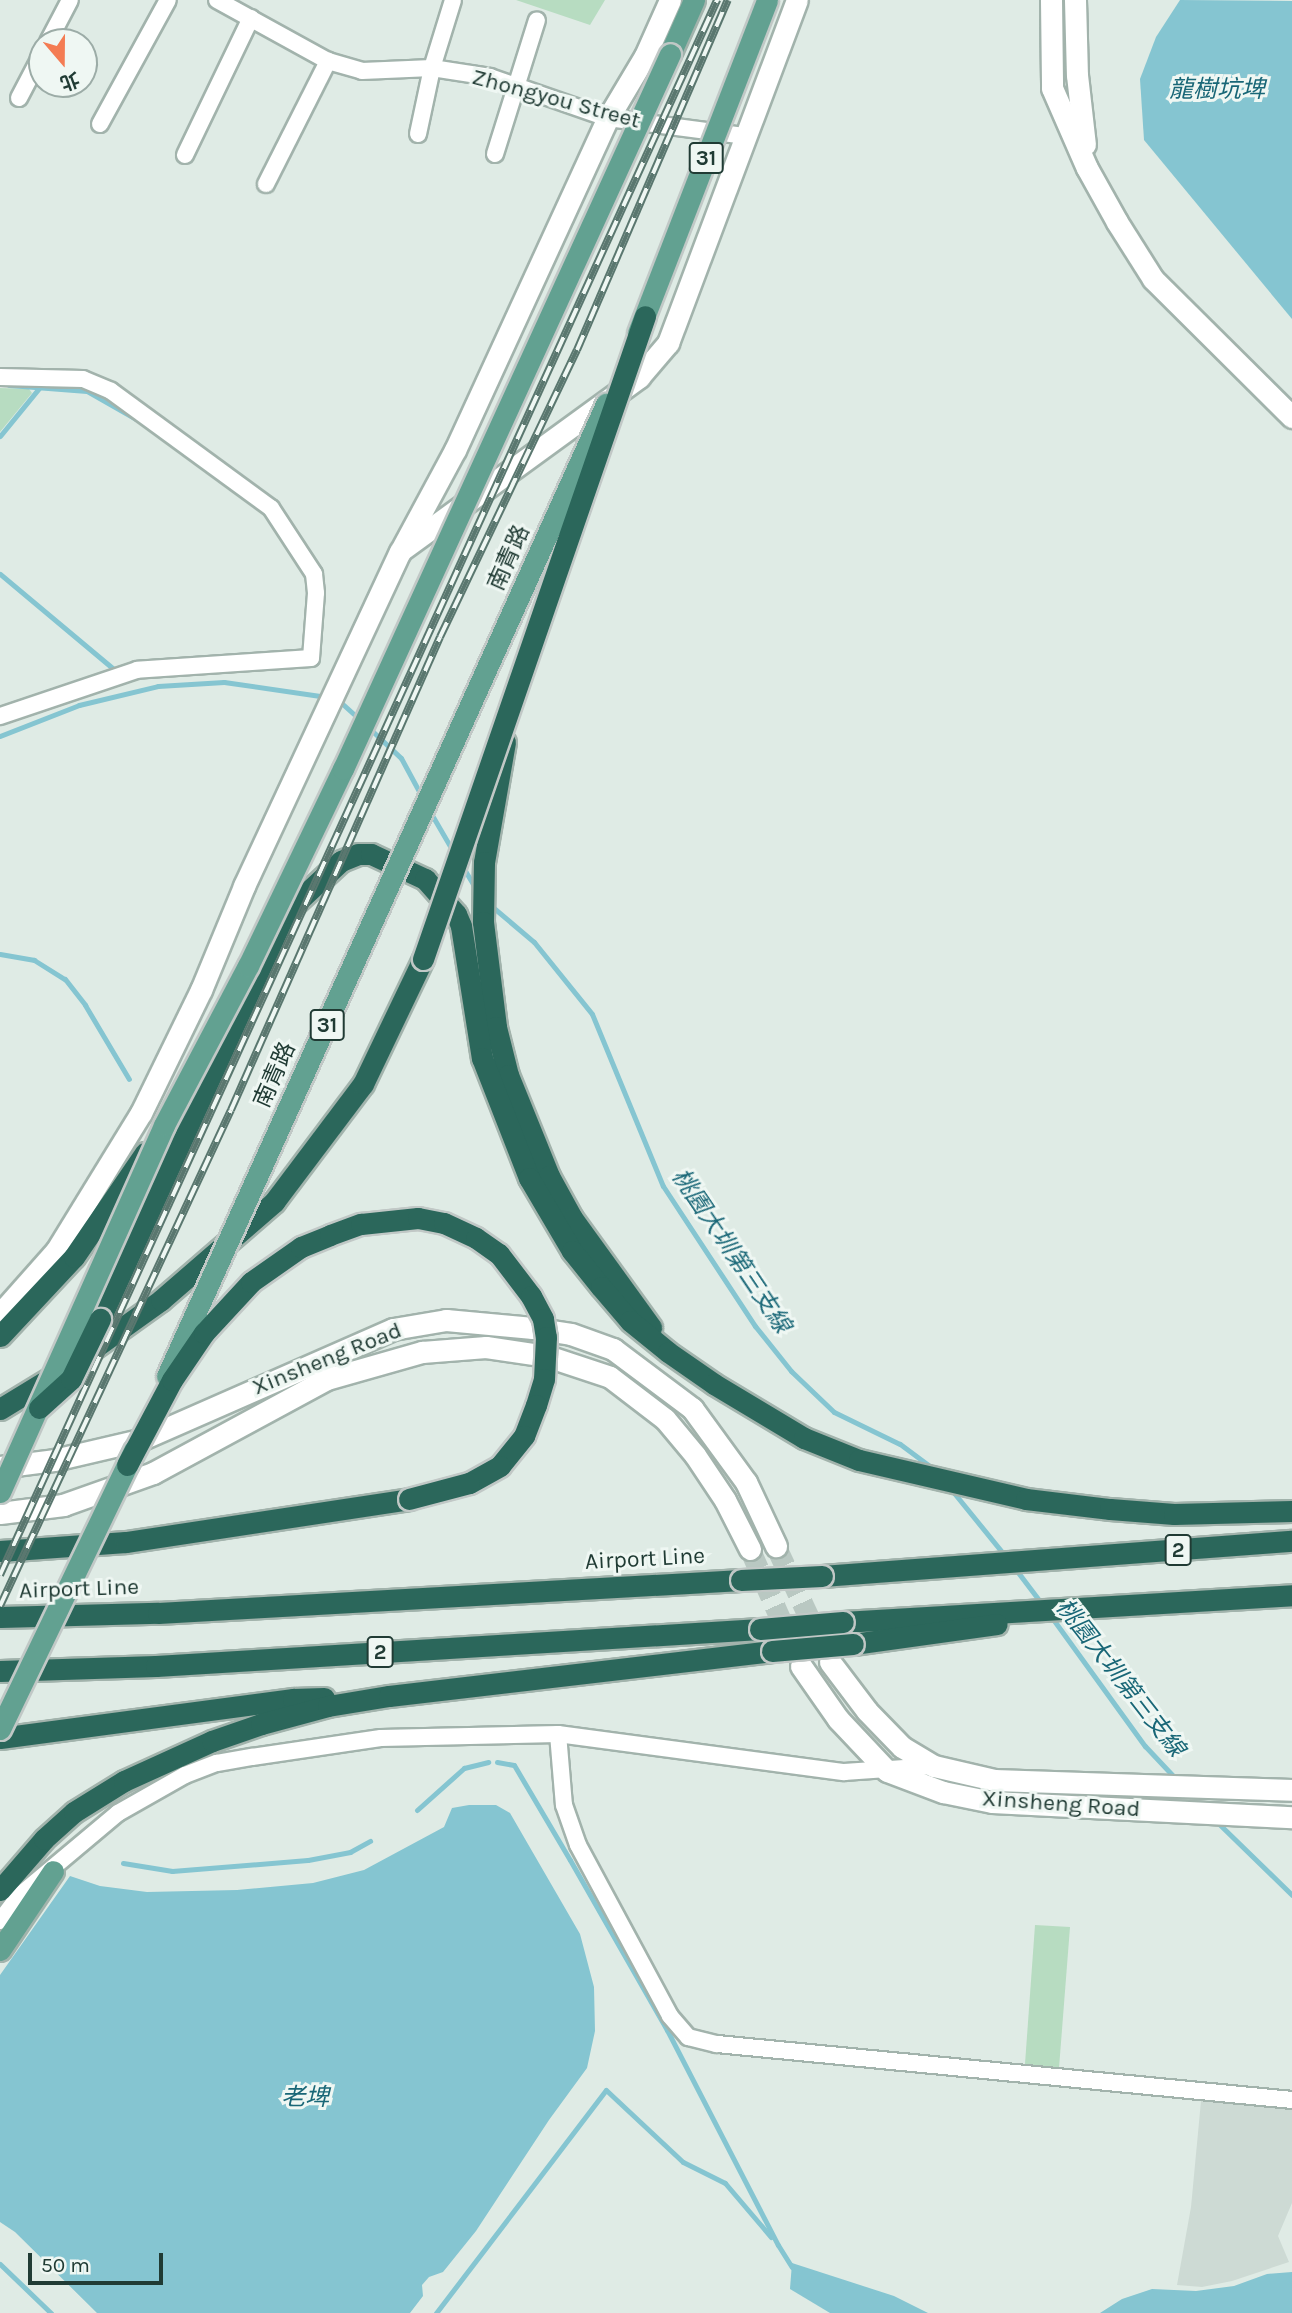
<!DOCTYPE html>
<meta charset="utf-8">
<style>
body{margin:0}
#map{position:relative;width:1292px;height:2313px;overflow:hidden;background:#dfebe5;font-family:Karla,"Noto Sans TC",sans-serif}
div>[style]{position:absolute}
[style*='--x']{left:calc(var(--x)*1px);top:calc(var(--y)*1px);width:calc(var(--w)*1px);rotate:calc(var(--a)*1deg)}
.built>*{inset:0;background:#cddad4}
.green>*{inset:0;background:#b7dcc1}
.water>*{inset:0;background:#85c5d1}
.stream>*{height:5px;margin:-2.5px;padding:0 2.5px;transform-origin:2.5px;border-radius:2.5px;background:#85c5d1}
.secondary-tunnel>*{height:21px;margin-top:-10.5px;transform-origin:0;background:repeating-linear-gradient(90deg,#b9c8c2 0 21px,transparent 0 31px)}
.roads{filter:drop-shadow(2px 0 #a2b3ac) drop-shadow(-2px 0 #a2b3ac) drop-shadow(0 2px #a2b3ac) drop-shadow(0 -2px #a2b3ac)}
.minor>*{height:16px;margin:-8px;padding:0 8px;transform-origin:8px;border-radius:8px;background:#fff}
.secondary>*{height:21px;margin:-10.5px;padding:0 10.5px;transform-origin:10.5px;border-radius:10.5px;background:#fff}
.primary>*{height:21px;margin:-10.5px;padding:0 10.5px;transform-origin:10.5px;border-radius:10.5px;background:#62a191}
.motorway>*{height:21px;margin:-10.5px;padding:0 10.5px;transform-origin:10.5px;border-radius:10.5px;background:#2b675b}
.rail>*{height:8px;margin-top:-4px;transform-origin:0;background:repeating-linear-gradient(90deg,#eff7f3 0 16px,#5a776f 0 32px);box-sizing:border-box;border-block:2px solid #5a776f}
.bridges{filter:drop-shadow(2px 0 #c1c8c6) drop-shadow(-2px 0 #c1c8c6) drop-shadow(0 2px #c1c8c6) drop-shadow(0 -2px #c1c8c6)}
.primary-bridge>*{height:21px;margin:-10.5px;padding:0 10.5px;transform-origin:10.5px;border-radius:10.5px;background:#62a191}
.motorway-bridge>*{height:21px;margin:-10.5px;padding:0 10.5px;transform-origin:10.5px;border-radius:10.5px;background:#2b675b}
span{translate:-50% -50%;white-space:nowrap;text-align:center;line-height:1.15;-webkit-text-stroke:6px #eff7f3;paint-order:stroke}
.shield-label span{padding:2px 5px;background:#eff7f3;border:2px solid;border-radius:5px;-webkit-text-stroke-width:0}
.shield-label{font-size:21px;color:#203b34;font-weight:700}
.street-label{font-size:23px;color:#203b34}
.water-label{font-size:24px;color:#196777;font-style:italic}
.north{position:absolute;left:28px;top:28px;width:70px;height:70px;box-sizing:border-box;background:#eff7f3;border:2px solid #9caca7;border-radius:50%;rotate:160deg;font-size:19px;font-weight:700;line-height:28px;text-align:center;color:#203b34}
.north::after{content:'';display:block;margin:auto;width:24px;height:32px;background:#f47c53;clip-path:polygon(50% 0,100% 100%,50% 72%,0 100%)}
.scale{position:absolute;left:28px;top:2253px;width:135px;height:32px;box-sizing:border-box;border:4px solid #203b34;border-top:0;padding-left:9px;font-size:21px;line-height:24px;white-space:nowrap;color:#203b34;-webkit-text-stroke:5px #eff7f3;paint-order:stroke}
</style>
<div id="map">
<div class="built">
<i style="clip-path:polygon(1201px 2101px,1292px 2109px,1292px 2203px,1278px 2236px,1289px 2262px,1232px 2281px,1202px 2287px,1177px 2285px,1191px 2207px)"></i>
</div>
<div class="green">
<i style="clip-path:polygon(516px 0,605px 0,590px 25px)"></i>
<i style="clip-path:polygon(0 388px,29px 389px,32px 393px,0 432px)"></i>
<i style="clip-path:polygon(1035px 1925px,1070px 1927px,1059px 2068px,1025px 2064px)"></i>
</div>
<div class="water">
<i style="clip-path:polygon(1180px 0,1292px 1px,1292px 319px,1144px 140px,1140px 79px,1156px 37px)"></i>
<i style="clip-path:polygon(469px 1805px,496px 1805px,510px 1813px,580px 1934px,594px 1987px,595px 2031px,587px 2068px,549px 2120px,476px 2231px,443px 2272px,429px 2277px,422px 2285px,423px 2296px,410px 2313px,97px 2313px,15px 2232px,0 2222px,0 1975px,70px 1876px,100px 1886px,147px 1892px,237px 1890px,313px 1883px,364px 1870px,444px 1827px,452px 1808px)"></i>
<i style="clip-path:polygon(792px 2263px,894px 2296px,928px 2313px,830px 2313px,790px 2289px)"></i>
<i style="clip-path:polygon(1292px 2272px,1292px 2313px,1100px 2313px,1122px 2299px,1152px 2289px,1196px 2291px,1234px 2286px,1267px 2274px)"></i>
</div>
<div class="stream">
<i style="--x:9;--y:385;--w:78;--a:4.4"></i>
<i style="--x:87;--y:391;--w:56;--a:29.7"></i>
<i style="--x:0;--y:436;--w:63;--a:-50.8"></i>
<i style="--x:0;--y:574;--w:150;--a:39.9"></i>
<i style="--x:337;--y:699;--w:31;--a:42"></i>
<i style="--x:368;--y:727;--w:45;--a:43.2"></i>
<i style="--x:401;--y:758;--w:42;--a:61.6"></i>
<i style="--x:0;--y:736;--w:85;--a:-21.4"></i>
<i style="--x:79;--y:705;--w:81;--a:-13.5"></i>
<i style="--x:158;--y:686;--w:66;--a:-3.5"></i>
<i style="--x:224;--y:682;--w:104;--a:8.3"></i>
<i style="--x:429;--y:810;--w:50;--a:59.8"></i>
<i style="--x:461;--y:864;--w:29;--a:59"></i>
<i style="--x:489;--y:904;--w:59;--a:40.2"></i>
<i style="--x:534;--y:942;--w:92;--a:51.1"></i>
<i style="--x:592;--y:1014;--w:186;--a:67.6"></i>
<i style="--x:663;--y:1186;--w:168;--a:56.7"></i>
<i style="--x:755;--y:1326;--w:58;--a:51.3"></i>
<i style="--x:791;--y:1371;--w:59;--a:43.6"></i>
<i style="--x:834;--y:1412;--w:73;--a:25.9"></i>
<i style="--x:900;--y:1444;--w:44;--a:36.6"></i>
<i style="--x:0;--y:954;--w:35;--a:10"></i>
<i style="--x:34;--y:960;--w:36;--a:32"></i>
<i style="--x:65;--y:979;--w:33;--a:52"></i>
<i style="--x:85;--y:1005;--w:86;--a:59.3"></i>
<i style="--x:950;--y:1488;--w:89;--a:50.9"></i>
<i style="--x:1014;--y:1567;--w:46;--a:52.9"></i>
<i style="--x:1050;--y:1615;--w:162;--a:54.1"></i>
<i style="--x:1145;--y:1746;--w:45;--a:46.8"></i>
<i style="--x:497;--y:1762;--w:17;--a:10"></i>
<i style="--x:514;--y:1765;--w:110;--a:59.5"></i>
<i style="--x:570;--y:1860;--w:196;--a:60.3"></i>
<i style="--x:667;--y:2030;--w:242;--a:62.7"></i>
<i style="--x:778;--y:2245;--w:26;--a:58"></i>
<i style="--x:417;--y:1810;--w:63;--a:-41.8"></i>
<i style="--x:464;--y:1768;--w:25;--a:-14"></i>
<i style="--x:1216;--y:1821;--w:106;--a:44.2"></i>
<i style="--x:123;--y:1863;--w:50;--a:9.3"></i>
<i style="--x:172;--y:1871;--w:136;--a:-4.6"></i>
<i style="--x:308;--y:1860;--w:43;--a:-10.8"></i>
<i style="--x:350;--y:1852;--w:23;--a:-29"></i>
<i style="--x:0;--y:2264;--w:71;--a:43.9"></i>
<i style="--x:436;--y:2313;--w:280;--a:-52.7"></i>
<i style="--x:606;--y:2090;--w:105;--a:43.1"></i>
<i style="--x:683;--y:2162;--w:47;--a:26.6"></i>
<i style="--x:725;--y:2183;--w:71;--a:49.6"></i>
</div>
<div class="secondary-tunnel">
<i style="--x:776;--y:1546;--w:128;--a:65"></i>
<i style="--x:750;--y:1549;--w:127;--a:66.3"></i>
</div>
<div class="roads">
<div class="minor">
<i style="--x:217;--y:0;--w:127;--a:28.8"></i>
<i style="--x:328;--y:61;--w:35;--a:16"></i>
<i style="--x:362;--y:71;--w:70;--a:-2.5"></i>
<i style="--x:432;--y:68;--w:59;--a:8.8"></i>
<i style="--x:490;--y:77;--w:125;--a:19.2"></i>
<i style="--x:608;--y:118;--w:137;--a:7.5"></i>
<i style="--x:48;--y:42;--w:47;--a:-62.4"></i>
<i style="--x:19;--y:98;--w:50;--a:-62.4"></i>
<i style="--x:100;--y:124;--w:141;--a:-61.3"></i>
<i style="--x:418;--y:134;--w:67;--a:-78"></i>
<i style="--x:432;--y:68;--w:71;--a:-72.8"></i>
<i style="--x:495;--y:154;--w:140;--a:-72.6"></i>
<i style="--x:185;--y:155;--w:152;--a:-64.3"></i>
<i style="--x:266;--y:184;--w:138;--a:-63.2"></i>
<i style="--x:0;--y:377;--w:83;--a:1.4"></i>
<i style="--x:83;--y:379;--w:30;--a:23"></i>
<i style="--x:111;--y:391;--w:198;--a:36.2"></i>
<i style="--x:271;--y:508;--w:79;--a:56.9"></i>
<i style="--x:314;--y:574;--w:19;--a:84"></i>
<i style="--x:316;--y:593;--w:65;--a:94.4"></i>
<i style="--x:311;--y:658;--w:174;--a:176.1"></i>
<i style="--x:137;--y:670;--w:145;--a:161.4"></i>
<i style="--x:558;--y:1734;--w:71;--a:85.2"></i>
<i style="--x:564;--y:1805;--w:42;--a:70.7"></i>
<i style="--x:578;--y:1845;--w:194;--a:61.7"></i>
<i style="--x:670;--y:2016;--w:28;--a:49"></i>
<i style="--x:688;--y:2037;--w:30;--a:14"></i>
<i style="--x:717;--y:2044;--w:578;--a:5.56"></i>
<i style="--x:0;--y:1921;--w:31;--a:-53"></i>
<i style="--x:19;--y:1896;--w:129;--a:-40"></i>
<i style="--x:118;--y:1813;--w:77;--a:-29.6"></i>
<i style="--x:185;--y:1775;--w:34;--a:-21"></i>
<i style="--x:217;--y:1763;--w:36;--a:-10"></i>
<i style="--x:252;--y:1757;--w:130;--a:-8.4"></i>
<i style="--x:381;--y:1738;--w:177;--a:-1.3"></i>
<i style="--x:558;--y:1734;--w:289;--a:7.6"></i>
<i style="--x:844;--y:1772;--w:90;--a:-3.8"></i>
</div>
<div class="secondary">
<i style="--x:1051;--y:0;--w:88;--a:89.3"></i>
<i style="--x:1052;--y:88;--w:87;--a:66.4"></i>
<i style="--x:1087;--y:168;--w:62;--a:60.9"></i>
<i style="--x:1117;--y:222;--w:67;--a:57.7"></i>
<i style="--x:1153;--y:279;--w:196;--a:44.8"></i>
<i style="--x:1075;--y:0;--w:75;--a:88.5"></i>
<i style="--x:1077;--y:75;--w:70;--a:83.5"></i>
<i style="--x:404;--y:548;--w:291;--a:-36"></i>
<i style="--x:639;--y:377;--w:45;--a:-49.5"></i>
<i style="--x:668;--y:343;--w:366;--a:-69.4"></i>
<i style="--x:0;--y:1314;--w:84;--a:-48.4"></i>
<i style="--x:56;--y:1251;--w:162;--a:-58.4"></i>
<i style="--x:141;--y:1113;--w:137;--a:-64"></i>
<i style="--x:201;--y:990;--w:113;--a:-67.5"></i>
<i style="--x:244;--y:886;--w:369;--a:-65"></i>
<i style="--x:400;--y:552;--w:116;--a:-61.7"></i>
<i style="--x:455;--y:450;--w:366;--a:-65.3"></i>
<i style="--x:608;--y:118;--w:72;--a:-59.2"></i>
<i style="--x:645;--y:56;--w:61;--a:-65.9"></i>
<i style="--x:0;--y:1467;--w:54;--a:-7.4"></i>
<i style="--x:54;--y:1460;--w:88;--a:-13.1"></i>
<i style="--x:140;--y:1440;--w:276;--a:-23.7"></i>
<i style="--x:393;--y:1329;--w:54;--a:-9.6"></i>
<i style="--x:446;--y:1320;--w:87;--a:5.3"></i>
<i style="--x:533;--y:1328;--w:38;--a:9"></i>
<i style="--x:571;--y:1334;--w:45;--a:19.7"></i>
<i style="--x:613;--y:1349;--w:99;--a:36.8"></i>
<i style="--x:692;--y:1408;--w:92;--a:53.9"></i>
<i style="--x:746;--y:1482;--w:71;--a:64.9"></i>
<i style="--x:0;--y:1513;--w:64;--a:-7.2"></i>
<i style="--x:63;--y:1505;--w:96;--a:-19.6"></i>
<i style="--x:153;--y:1473;--w:198;--a:-28.4"></i>
<i style="--x:327;--y:1379;--w:99;--a:-15.9"></i>
<i style="--x:422;--y:1352;--w:64;--a:-4.5"></i>
<i style="--x:486;--y:1347;--w:62;--a:8.4"></i>
<i style="--x:547;--y:1356;--w:66;--a:18.4"></i>
<i style="--x:610;--y:1377;--w:69;--a:37.4"></i>
<i style="--x:665;--y:1419;--w:47;--a:50.2"></i>
<i style="--x:695;--y:1455;--w:54;--a:56.3"></i>
<i style="--x:725;--y:1500;--w:55;--a:63"></i>
<i style="--x:830;--y:1662;--w:61;--a:52.9"></i>
<i style="--x:867;--y:1711;--w:50;--a:45.8"></i>
<i style="--x:902;--y:1747;--w:37;--a:31"></i>
<i style="--x:934;--y:1766;--w:62;--a:13.1"></i>
<i style="--x:994;--y:1780;--w:298;--a:1.9"></i>
<i style="--x:801;--y:1666;--w:65;--a:55.1"></i>
<i style="--x:838;--y:1719;--w:71;--a:46.7"></i>
<i style="--x:887;--y:1771;--w:60;--a:20.6"></i>
<i style="--x:943;--y:1792;--w:50;--a:11.5"></i>
<i style="--x:992;--y:1802;--w:300;--a:2.9"></i>
</div>
<div class="primary">
<i style="--x:670;--y:54;--w:59;--a:-66"></i>
<i style="--x:0;--y:1950;--w:95;--a:-56.1"></i>
</div>
<div class="motorway">
<i style="--x:505;--y:742;--w:122;--a:99.9"></i>
<i style="--x:484;--y:862;--w:60;--a:91"></i>
<i style="--x:483;--y:922;--w:106;--a:82.9"></i>
<i style="--x:496;--y:1027;--w:49;--a:76"></i>
<i style="--x:508;--y:1075;--w:109;--a:67.9"></i>
<i style="--x:549;--y:1176;--w:48;--a:61.3"></i>
<i style="--x:572;--y:1218;--w:135;--a:54.1"></i>
<i style="--x:100;--y:1319;--w:446;--a:-65.5"></i>
<i style="--x:285;--y:913;--w:76;--a:-42.9"></i>
<i style="--x:341;--y:861;--w:18;--a:-22"></i>
<i style="--x:358;--y:854;--w:13;--a:0"></i>
<i style="--x:371;--y:854;--w:60;--a:24.8"></i>
<i style="--x:425;--y:879;--w:47;--a:48.5"></i>
<i style="--x:456;--y:914;--w:13;--a:67"></i>
<i style="--x:461;--y:926;--w:134;--a:81"></i>
<i style="--x:482;--y:1058;--w:129;--a:68.6"></i>
<i style="--x:529;--y:1178;--w:85;--a:59.5"></i>
<i style="--x:572;--y:1251;--w:46;--a:51.1"></i>
<i style="--x:601;--y:1287;--w:45;--a:49.5"></i>
<i style="--x:630;--y:1321;--w:49;--a:39.2"></i>
<i style="--x:668;--y:1352;--w:56;--a:34.8"></i>
<i style="--x:714;--y:1384;--w:105;--a:31"></i>
<i style="--x:804;--y:1438;--w:59;--a:21.8"></i>
<i style="--x:859;--y:1460;--w:171;--a:13.1"></i>
<i style="--x:1026;--y:1499;--w:85;--a:6.8"></i>
<i style="--x:1110;--y:1509;--w:64;--a:4.5"></i>
<i style="--x:1174;--y:1514;--w:118;--a:-1.5"></i>
<i style="--x:0;--y:1336;--w:108;--a:-46.9"></i>
<i style="--x:74;--y:1257;--w:126;--a:-55.7"></i>
<i style="--x:0;--y:1409;--w:73;--a:-31.5"></i>
<i style="--x:62;--y:1371;--w:122;--a:-35.6"></i>
<i style="--x:161;--y:1300;--w:150;--a:-40.9"></i>
<i style="--x:274;--y:1202;--w:148;--a:-53"></i>
<i style="--x:363;--y:1084;--w:139;--a:-64.4"></i>
<i style="--x:0;--y:1551;--w:126;--a:-4.1"></i>
<i style="--x:126;--y:1542;--w:286;--a:-8.6"></i>
<i style="--x:822;--y:1576;--w:471;--a:-4.3"></i>
<i style="--x:0;--y:1617;--w:158;--a:-1.5"></i>
<i style="--x:158;--y:1613;--w:584;--a:-3.24"></i>
<i style="--x:843;--y:1622;--w:450;--a:-3.4"></i>
<i style="--x:853;--y:1644;--w:145;--a:-7.9"></i>
<i style="--x:0;--y:1671;--w:156;--a:-1.8"></i>
<i style="--x:156;--y:1666;--w:605;--a:-3.51"></i>
<i style="--x:0;--y:1738;--w:296;--a:-7.6"></i>
<i style="--x:293;--y:1699;--w:31;--a:-2"></i>
<i style="--x:0;--y:1890;--w:67;--a:-49.2"></i>
<i style="--x:44;--y:1839;--w:40;--a:-42"></i>
<i style="--x:74;--y:1812;--w:59;--a:-31.8"></i>
<i style="--x:124;--y:1781;--w:97;--a:-24.4"></i>
<i style="--x:212;--y:1741;--w:52;--a:-19.1"></i>
<i style="--x:261;--y:1724;--w:69;--a:-15"></i>
<i style="--x:328;--y:1706;--w:62;--a:-9.3"></i>
<i style="--x:389;--y:1696;--w:386;--a:-6.7"></i>
</div>
</div>
<div class="rail">
<i style="--x:0;--y:1575;--w:1731;--a:-65.52"></i>
<i style="--x:0;--y:1606;--w:547;--a:-65.03"></i>
<i style="--x:231;--y:1110;--w:517;--a:-66.16"></i>
<i style="--x:440;--y:637;--w:318;--a:-64.5"></i>
<i style="--x:577;--y:350;--w:381;--a:-66.7"></i>
</div>
<div class="bridges">
<div class="primary-bridge">
<i style="--x:638;--y:333;--w:357;--a:-68.8"></i>
<i style="--x:167;--y:1376;--w:1067;--a:-65.69"></i>
<i style="--x:0;--y:1492;--w:402;--a:-65.9"></i>
<i style="--x:164;--y:1125;--w:180;--a:-62.2"></i>
<i style="--x:248;--y:966;--w:219;--a:-64.3"></i>
<i style="--x:343;--y:769;--w:786;--a:-65.42"></i>
<i style="--x:0;--y:1729;--w:310;--a:-64.3"></i>
</div>
<div class="motorway-bridge">
<i style="--x:423;--y:959;--w:680;--a:-70.95"></i>
<i style="--x:39;--y:1408;--w:43;--a:-42.2"></i>
<i style="--x:71;--y:1379;--w:67;--a:-64.2"></i>
<i style="--x:127;--y:1465;--w:96;--a:-62.1"></i>
<i style="--x:172;--y:1380;--w:57;--a:-55.8"></i>
<i style="--x:204;--y:1333;--w:69;--a:-47.3"></i>
<i style="--x:251;--y:1282;--w:61;--a:-35"></i>
<i style="--x:301;--y:1247;--w:31;--a:-22"></i>
<i style="--x:330;--y:1235;--w:33;--a:-20"></i>
<i style="--x:361;--y:1224;--w:57;--a:-6"></i>
<i style="--x:418;--y:1218;--w:26;--a:11"></i>
<i style="--x:444;--y:1223;--w:35;--a:25"></i>
<i style="--x:476;--y:1238;--w:28;--a:35"></i>
<i style="--x:499;--y:1254;--w:53;--a:52.7"></i>
<i style="--x:531;--y:1296;--w:26;--a:62"></i>
<i style="--x:543;--y:1319;--w:18;--a:81"></i>
<i style="--x:546;--y:1337;--w:42;--a:92.7"></i>
<i style="--x:544;--y:1379;--w:27;--a:107"></i>
<i style="--x:536;--y:1405;--w:33;--a:111"></i>
<i style="--x:524;--y:1436;--w:38;--a:129"></i>
<i style="--x:500;--y:1466;--w:35;--a:151"></i>
<i style="--x:469;--y:1483;--w:62;--a:165.1"></i>
<i style="--x:741;--y:1580;--w:81;--a:-2.8"></i>
<i style="--x:760;--y:1629;--w:83;--a:-4.8"></i>
<i style="--x:772;--y:1651;--w:81;--a:-4.9"></i>
</div>
</div>
<div class="shield-label">
<span style="left:706px;top:158px">31</span>
<span style="left:327px;top:1025px">31</span>
<span style="left:1178px;top:1550px">2</span>
<span style="left:380px;top:1652px">2</span>
</div>
<div class="street-label">
<span style="left:556px;top:99px;rotate:15deg">Zhongyou Street</span>
<span style="left:509px;top:558px;rotate:-66deg">南青路</span>
<span style="left:275px;top:1075px;rotate:-66deg">南青路</span>
<span style="left:327px;top:1359px;rotate:-22deg">Xinsheng Road</span>
<span style="left:645px;top:1559px;rotate:-3deg">Airport Line</span>
<span style="left:79px;top:1589px;rotate:-2deg">Airport Line</span>
<span style="left:1061px;top:1804px;rotate:4deg">Xinsheng Road</span>
</div>
<div class="water-label">
<span style="left:1217px;top:90px">龍樹坑埤</span>
<span style="left:731px;top:1251px;rotate:56deg">桃園大圳第三支線</span>
<span style="left:1120px;top:1678px;rotate:52deg">桃園大圳第三支線</span>
<span style="left:305px;top:2098px">老埤</span>
</div>
<div class="north">北</div>
<div class="scale">50 m</div>
</div>
